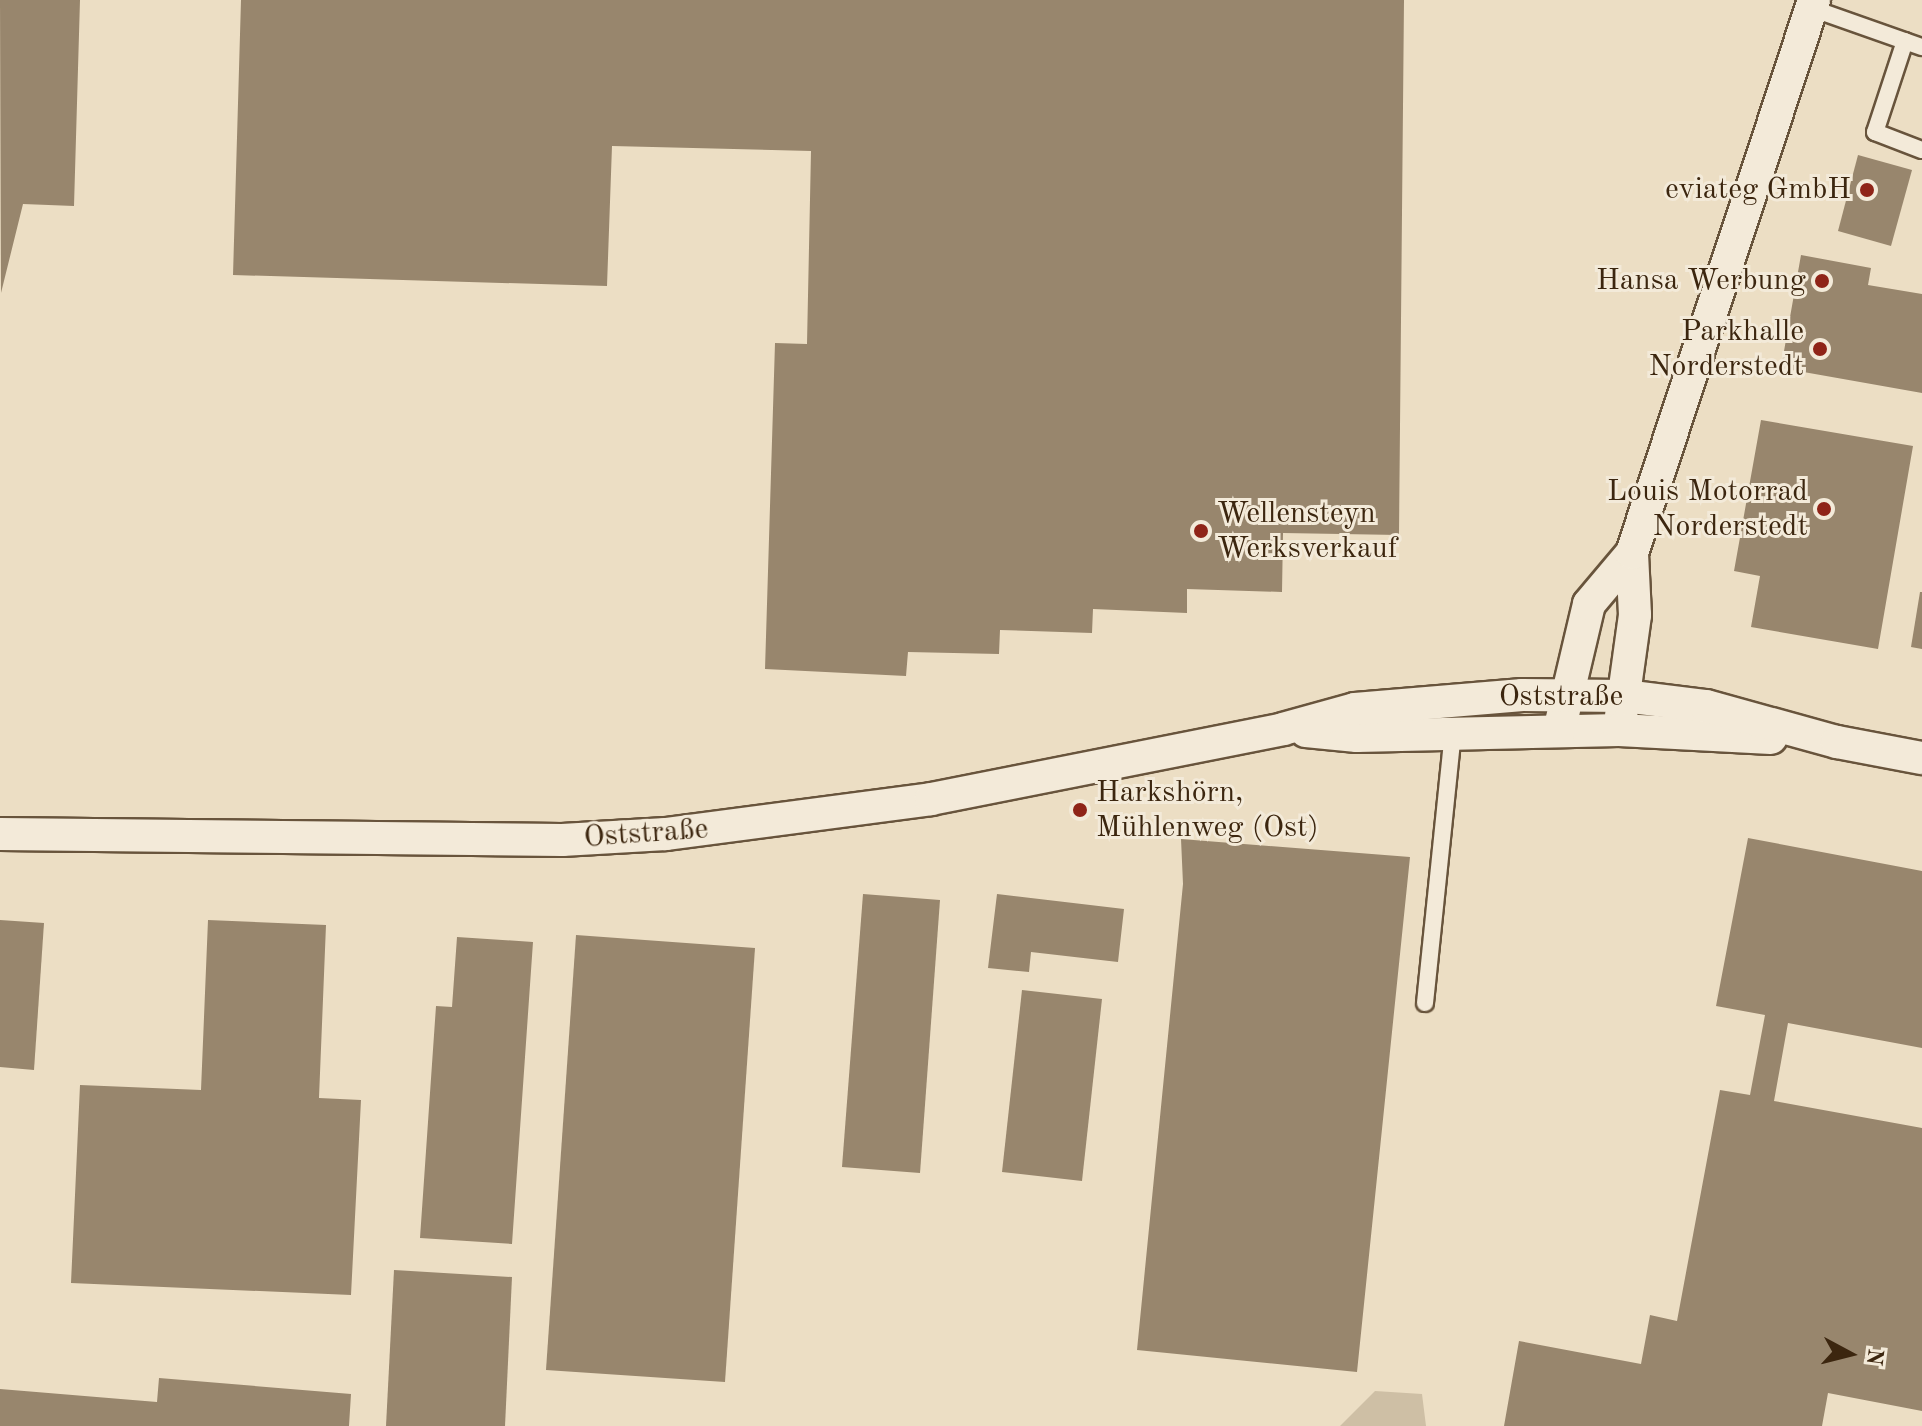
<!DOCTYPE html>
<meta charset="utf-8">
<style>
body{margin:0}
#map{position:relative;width:1922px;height:1426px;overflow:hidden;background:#ecdec4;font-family:"Old Standard TT",serif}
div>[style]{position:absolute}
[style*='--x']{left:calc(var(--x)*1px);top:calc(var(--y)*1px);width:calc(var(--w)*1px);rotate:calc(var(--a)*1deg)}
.green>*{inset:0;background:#cebfa5}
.building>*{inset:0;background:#98866d}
.roads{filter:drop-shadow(2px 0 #68543c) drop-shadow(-2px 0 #68543c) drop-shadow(0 2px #68543c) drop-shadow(0 -2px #68543c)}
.service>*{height:16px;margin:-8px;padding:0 8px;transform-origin:8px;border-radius:8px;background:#f3ead9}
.minor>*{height:32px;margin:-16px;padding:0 16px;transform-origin:16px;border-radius:16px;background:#f3ead9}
.dots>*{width:22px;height:22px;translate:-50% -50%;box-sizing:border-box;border:4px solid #f3ead9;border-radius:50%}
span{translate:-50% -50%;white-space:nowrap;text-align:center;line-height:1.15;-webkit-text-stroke:6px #f3ead9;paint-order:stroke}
.poi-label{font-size:30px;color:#3c260f}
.right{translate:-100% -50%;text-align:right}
.left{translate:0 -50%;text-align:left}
.street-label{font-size:30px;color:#3c260f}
.north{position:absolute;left:1810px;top:1314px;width:80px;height:80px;-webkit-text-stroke:6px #f3ead9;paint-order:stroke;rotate:97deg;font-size:22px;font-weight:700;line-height:32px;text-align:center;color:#3c260f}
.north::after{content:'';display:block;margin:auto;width:28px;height:36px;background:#3c260f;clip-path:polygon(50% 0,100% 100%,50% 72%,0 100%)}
</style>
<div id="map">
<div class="green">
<i style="clip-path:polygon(1375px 1391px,1422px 1394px,1426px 1426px,1340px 1426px)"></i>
</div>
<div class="building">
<i style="clip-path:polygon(0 0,80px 0,74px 206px,23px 204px,1px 293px)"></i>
<i style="clip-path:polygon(241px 0,1404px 0,1399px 535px,1283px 533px,1282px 592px,1187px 589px,1187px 613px,1093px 609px,1092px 633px,1000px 630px,999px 654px,908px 652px,906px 676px,765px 669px,775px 343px,807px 344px,811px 151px,612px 146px,607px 286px,233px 275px)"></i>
<i style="clip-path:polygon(1858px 155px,1912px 170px,1891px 246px,1838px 231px)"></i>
<i style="clip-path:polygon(1801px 255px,1871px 268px,1868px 285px,1922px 294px,1922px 393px,1781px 368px)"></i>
<i style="clip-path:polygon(1761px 420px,1913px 446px,1878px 649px,1751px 627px,1760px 576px,1734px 571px)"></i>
<i style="clip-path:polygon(1920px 592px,1922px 592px,1922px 649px,1911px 647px)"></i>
<i style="clip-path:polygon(1748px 838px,1922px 871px,1922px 1048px,1788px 1023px,1774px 1101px,1922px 1128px,1922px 1411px,1828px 1393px,1822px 1426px,1504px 1426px,1519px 1341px,1641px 1364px,1650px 1315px,1677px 1321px,1720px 1090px,1750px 1095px,1765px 1015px,1716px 1006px)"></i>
<i style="clip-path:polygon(1181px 839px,1410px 857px,1357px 1372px,1137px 1350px,1183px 884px)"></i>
<i style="clip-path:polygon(863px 894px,940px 900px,920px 1173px,842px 1167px)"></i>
<i style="clip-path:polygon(997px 894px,1124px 909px,1118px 962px,1031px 952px,1029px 972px,988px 968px)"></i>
<i style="clip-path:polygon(0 920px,44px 923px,34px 1070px,0 1067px)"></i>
<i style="clip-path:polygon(208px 920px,326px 925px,319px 1098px,361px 1100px,351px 1295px,71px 1283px,80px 1085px,201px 1090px)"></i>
<i style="clip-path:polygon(576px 935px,755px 948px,725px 1382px,546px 1370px)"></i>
<i style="clip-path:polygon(457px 937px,533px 942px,512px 1244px,420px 1238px,436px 1006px,452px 1007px)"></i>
<i style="clip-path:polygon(1022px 990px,1102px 999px,1082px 1181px,1002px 1172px)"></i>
<i style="clip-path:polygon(394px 1270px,512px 1277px,505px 1426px,386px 1426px)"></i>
<i style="clip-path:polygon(159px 1378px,351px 1394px,349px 1426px,0 1426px,0 1389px,157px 1402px)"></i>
</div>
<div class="roads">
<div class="service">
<i style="--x:1811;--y:8;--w:118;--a:19.4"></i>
<i style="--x:1905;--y:41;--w:96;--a:108.2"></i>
<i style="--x:1875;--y:132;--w:50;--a:21"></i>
<i style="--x:1425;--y:1003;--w:273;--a:-84.1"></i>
</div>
<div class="minor">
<i style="--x:1621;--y:716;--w:102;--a:-82.1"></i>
<i style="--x:1635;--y:615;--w:62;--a:-92.8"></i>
<i style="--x:1306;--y:731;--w:51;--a:5.6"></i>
<i style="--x:1357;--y:736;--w:262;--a:-1.3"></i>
<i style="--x:1619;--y:730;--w:152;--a:3"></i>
<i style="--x:1559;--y:731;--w:130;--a:-76.7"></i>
<i style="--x:1589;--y:604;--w:67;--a:-49.9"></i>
<i style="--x:1632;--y:553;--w:582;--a:-71.78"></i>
<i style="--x:0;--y:834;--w:562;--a:0.61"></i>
<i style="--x:562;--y:840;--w:104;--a:-3.3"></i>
<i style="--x:666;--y:834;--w:267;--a:-7.5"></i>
<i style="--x:931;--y:799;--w:359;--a:-11.2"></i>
<i style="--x:1283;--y:729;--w:75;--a:-15.5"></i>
<i style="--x:1355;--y:709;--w:168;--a:-4.8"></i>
<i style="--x:1522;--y:695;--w:102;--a:0.6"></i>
<i style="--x:1624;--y:696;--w:83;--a:7"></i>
<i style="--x:1706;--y:706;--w:136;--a:15.4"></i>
<i style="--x:1837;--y:742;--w:86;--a:10.7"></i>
</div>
</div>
<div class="dots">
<i style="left:1867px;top:190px;background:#8f2418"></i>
<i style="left:1822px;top:281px;background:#8f2418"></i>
<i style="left:1820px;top:349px;background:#8f2418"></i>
<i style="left:1824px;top:509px;background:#8f2418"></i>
<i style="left:1201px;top:531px;background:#8f2418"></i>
<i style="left:1080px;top:810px;background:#8f2418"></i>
</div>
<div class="poi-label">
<span class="right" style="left:1851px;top:190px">eviateg GmbH</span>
<span class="right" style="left:1806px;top:281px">Hansa Werbung</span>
<span class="right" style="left:1804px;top:349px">Parkhalle<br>Norderstedt</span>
<span class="right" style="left:1808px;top:509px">Louis Motorrad<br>Norderstedt</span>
<span class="left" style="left:1217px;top:531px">Wellensteyn<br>Werksverkauf</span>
<span class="left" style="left:1096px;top:810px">Harkshörn,<br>Mühlenweg (Ost)</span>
</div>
<div class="street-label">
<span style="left:1561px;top:697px">Oststraße</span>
<span style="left:646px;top:834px;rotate:-4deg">Oststraße</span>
</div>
<div class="north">N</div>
</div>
